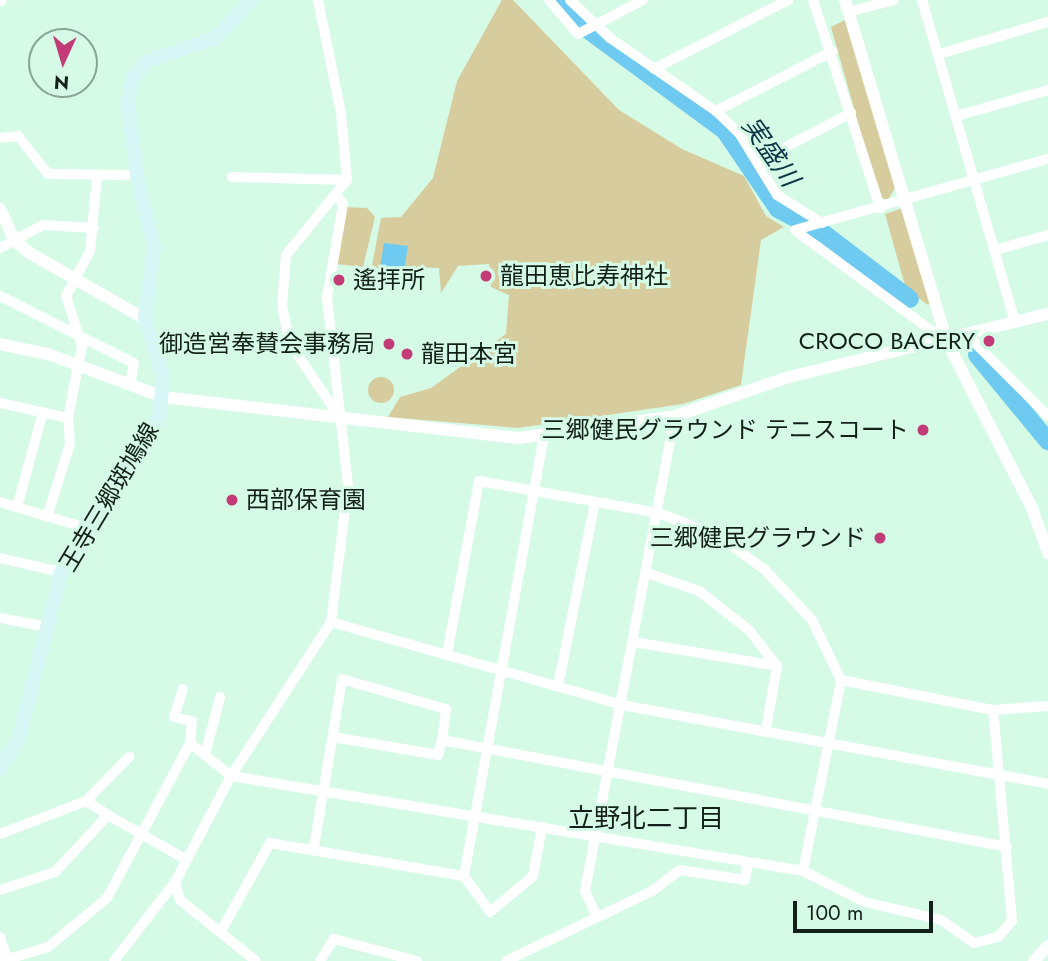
<!DOCTYPE html>
<meta charset="utf-8">
<style>
body{margin:0}
#map{position:relative;width:1048px;height:961px;overflow:hidden;background:#d5fae6;font-family:Jost,"Noto Sans JP",sans-serif}
div>[style]{position:absolute}
[style*='--x']{left:calc(var(--x)*1px);top:calc(var(--y)*1px);width:calc(var(--w)*1px);rotate:calc(var(--a)*1deg)}
.green>*{inset:0;background:#d7cc9d}
.round{border-radius:50%}
.water>*{inset:0;background:#6ecaf0}
.river>*{height:18px;margin:-9px;padding:0 9px;transform-origin:9px;border-radius:9px;background:#6ecaf0}
.minor>*{height:10px;margin:-5px;padding:0 5px;transform-origin:5px;border-radius:5px;background:#fff}
.tertiary>*{height:12px;margin:-6px;padding:0 6px;transform-origin:6px;border-radius:6px;background:#fff}
.secondary>*{height:14px;margin:-7px;padding:0 7px;transform-origin:7px;border-radius:7px;background:#d6f7f6}
.dots>*{width:19px;height:19px;translate:-50% -50%;box-sizing:border-box;border:4px solid #d5fae6;border-radius:50%}
span{translate:-50% -50%;white-space:nowrap;text-align:center;line-height:1.15;-webkit-text-stroke:6px #d5fae6;paint-order:stroke}
.poi-label{font-size:24px;color:#122019}
.left{translate:0 -50%;text-align:left}
.right{translate:-100% -50%;text-align:right}
.street-label{font-size:24px;color:#122019}
.water-label{font-size:26px;color:#0a3545;font-style:italic}
.neighbourhood-label{font-size:26px;color:#122019}
.north{position:absolute;left:28px;top:28px;width:70px;height:70px;box-sizing:border-box;background:#d5fae6;border:2px solid #87a394;border-radius:50%;rotate:184deg;font-size:19px;font-weight:700;line-height:28px;text-align:center;color:#122019}
.north::after{content:'';display:block;margin:auto;width:24px;height:32px;background:#c23a76;clip-path:polygon(50% 0,100% 100%,50% 72%,0 100%)}
.scale{position:absolute;left:793px;top:901px;width:140px;height:32px;box-sizing:border-box;border:4px solid #122019;border-top:0;padding-left:9px;font-size:21px;line-height:24px;white-space:nowrap;color:#122019;-webkit-text-stroke:5px #d5fae6;paint-order:stroke}
</style>
<div id="map">
<div class="green">
<i style="clip-path:polygon(502px 0,513px 0,619px 110px,682px 149px,744px 176px,766px 216px,784px 227px,761px 240px,741px 385px,683px 404px,518px 428px,388px 417px,400px 397px,431px 388px,506px 334px,509px 295px,491px 287px,489px 264px,458px 266px,441px 293px,439px 268px,411px 267px,404px 283px,372px 265px,381px 218px,401px 217px,433px 178px,457px 81px)"></i>
<i style="clip-path:polygon(845px 20px,896px 186px,888px 200px,879px 197px,831px 27px)"></i>
<i style="clip-path:polygon(345px 207px,367px 208px,375px 217px,363px 267px,336px 264px)"></i>
<i style="clip-path:polygon(903px 208px,930px 304px,928px 305px,906px 289px,885px 214px)"></i>
<i class="round" style="left:368px;top:377px;width:26px;height:26px"></i>
</div>
<div class="water">
<i style="clip-path:polygon(384px 243px,408px 246px,404px 271px,380px 268px)"></i>
</div>
<div class="river">
<i style="--x:562;--y:0;--w:30;--a:53"></i>
<i style="--x:580;--y:24;--w:180;--a:36.4"></i>
<i style="--x:725;--y:131;--w:94;--a:55.8"></i>
<i style="--x:778;--y:209;--w:51;--a:28.1"></i>
<i style="--x:823;--y:233;--w:109;--a:37.2"></i>
<i style="--x:977;--y:355;--w:112;--a:50.5"></i>
</div>
<div class="minor">
<i style="--x:318;--y:0;--w:115;--a:78.5"></i>
<i style="--x:341;--y:113;--w:67;--a:84.9"></i>
<i style="--x:347;--y:180;--w:97;--a:129.1"></i>
<i style="--x:286;--y:255;--w:50;--a:94.6"></i>
<i style="--x:282;--y:305;--w:38;--a:79"></i>
<i style="--x:289;--y:342;--w:92;--a:56.1"></i>
<i style="--x:549;--y:0;--w:45;--a:49.5"></i>
<i style="--x:578;--y:34;--w:73;--a:-27.6"></i>
<i style="--x:570;--y:0;--w:55;--a:43.5"></i>
<i style="--x:610;--y:38;--w:129;--a:34.6"></i>
<i style="--x:716;--y:111;--w:32;--a:44"></i>
<i style="--x:739;--y:133;--w:73;--a:58.5"></i>
<i style="--x:777;--y:195;--w:53;--a:31.9"></i>
<i style="--x:813;--y:0;--w:219;--a:72.1"></i>
<i style="--x:922;--y:0;--w:335;--a:73.9"></i>
<i style="--x:0;--y:1;--w:2;--a:-27"></i>
<i style="--x:852;--y:11;--w:43;--a:-14.7"></i>
<i style="--x:939;--y:54;--w:114;--a:-16.4"></i>
<i style="--x:654;--y:69;--w:151;--a:-27.2"></i>
<i style="--x:716;--y:111;--w:131;--a:-27.1"></i>
<i style="--x:956;--y:116;--w:96;--a:-15.8"></i>
<i style="--x:0;--y:138;--w:18;--a:-6"></i>
<i style="--x:18;--y:136;--w:48;--a:51.7"></i>
<i style="--x:48;--y:174;--w:89;--a:0.6"></i>
<i style="--x:759;--y:161;--w:104;--a:-27.6"></i>
<i style="--x:232;--y:177;--w:115;--a:1.5"></i>
<i style="--x:795;--y:230;--w:263;--a:-15.7"></i>
<i style="--x:796;--y:231;--w:187;--a:36.3"></i>
<i style="--x:0;--y:248;--w:49;--a:-28.1"></i>
<i style="--x:43;--y:225;--w:51;--a:3.4"></i>
<i style="--x:995;--y:250;--w:55;--a:-15.8"></i>
<i style="--x:0;--y:296;--w:150;--a:26.6"></i>
<i style="--x:134;--y:363;--w:22;--a:100"></i>
<i style="--x:968;--y:336;--w:113;--a:45"></i>
<i style="--x:0;--y:403;--w:70;--a:12.4"></i>
<i style="--x:0;--y:502;--w:90;--a:16.8"></i>
<i style="--x:17;--y:507;--w:98;--a:-74.7"></i>
<i style="--x:47;--y:517;--w:77;--a:-72.5"></i>
<i style="--x:70;--y:444;--w:26;--a:-94"></i>
<i style="--x:68;--y:418;--w:73;--a:-79"></i>
<i style="--x:82;--y:346;--w:52;--a:-107.7"></i>
<i style="--x:66;--y:296;--w:51;--a:-61.9"></i>
<i style="--x:90;--y:251;--w:74;--a:-84.6"></i>
<i style="--x:0;--y:558;--w:63;--a:12.9"></i>
<i style="--x:647;--y:573;--w:55;--a:19.1"></i>
<i style="--x:699;--y:591;--w:63;--a:38"></i>
<i style="--x:749;--y:630;--w:46;--a:52.1"></i>
<i style="--x:777;--y:666;--w:65;--a:99.8"></i>
<i style="--x:0;--y:618;--w:48;--a:10.8"></i>
<i style="--x:331;--y:622;--w:303;--a:15.9"></i>
<i style="--x:622;--y:705;--w:433;--a:10.5"></i>
<i style="--x:634;--y:642;--w:145;--a:9.5"></i>
<i style="--x:447;--y:654;--w:176;--a:-79.5"></i>
<i style="--x:479;--y:481;--w:183;--a:10.1"></i>
<i style="--x:659;--y:513;--w:63;--a:21.3"></i>
<i style="--x:718;--y:536;--w:57;--a:35.7"></i>
<i style="--x:764;--y:569;--w:70;--a:46.7"></i>
<i style="--x:812;--y:620;--w:67;--a:64.2"></i>
<i style="--x:558;--y:686;--w:187;--a:-78.6"></i>
<i style="--x:183;--y:689;--w:29;--a:108"></i>
<i style="--x:174;--y:717;--w:18;--a:13"></i>
<i style="--x:192;--y:721;--w:22;--a:95"></i>
<i style="--x:333;--y:737;--w:107;--a:9.7"></i>
<i style="--x:438;--y:755;--w:16;--a:-75"></i>
<i style="--x:205;--y:755;--w:60;--a:-75.5"></i>
<i style="--x:86;--y:801;--w:26;--a:32"></i>
<i style="--x:0;--y:834;--w:92;--a:-21"></i>
<i style="--x:86;--y:801;--w:62;--a:-45.7"></i>
<i style="--x:314;--y:847;--w:170;--a:-80.5"></i>
<i style="--x:342;--y:679;--w:108;--a:16.1"></i>
<i style="--x:446;--y:709;--w:31;--a:97"></i>
<i style="--x:442;--y:740;--w:575;--a:10.72"></i>
<i style="--x:803;--y:871;--w:195;--a:-78.7"></i>
<i style="--x:841;--y:680;--w:155;--a:11.2"></i>
<i style="--x:993;--y:710;--w:55;--a:-4.2"></i>
<i style="--x:464;--y:876;--w:448;--a:-79.7"></i>
<i style="--x:175;--y:882;--w:19;--a:74"></i>
<i style="--x:180;--y:900;--w:97;--a:38.8"></i>
<i style="--x:0;--y:890;--w:58;--a:-18.1"></i>
<i style="--x:55;--y:872;--w:78;--a:-47.1"></i>
<i style="--x:108;--y:815;--w:89;--a:29.7"></i>
<i style="--x:595;--y:913;--w:24;--a:-114"></i>
<i style="--x:585;--y:891;--w:483;--a:-79.3"></i>
<i style="--x:221;--y:931;--w:101;--a:-60.9"></i>
<i style="--x:270;--y:843;--w:197;--a:9.7"></i>
<i style="--x:464;--y:876;--w:44;--a:54.2"></i>
<i style="--x:490;--y:912;--w:56;--a:-39.9"></i>
<i style="--x:533;--y:876;--w:50;--a:-79.6"></i>
<i style="--x:0;--y:937;--w:25;--a:72"></i>
<i style="--x:1;--y:961;--w:49;--a:-16.6"></i>
<i style="--x:48;--y:947;--w:77;--a:-39.7"></i>
<i style="--x:107;--y:898;--w:176;--a:-61.8"></i>
<i style="--x:190;--y:743;--w:53;--a:38.8"></i>
<i style="--x:231;--y:776;--w:580;--a:9.43"></i>
<i style="--x:803;--y:871;--w:69;--a:26.6"></i>
<i style="--x:865;--y:902;--w:78;--a:13.3"></i>
<i style="--x:941;--y:920;--w:40;--a:34.9"></i>
<i style="--x:974;--y:943;--w:25;--a:-14"></i>
<i style="--x:998;--y:937;--w:21;--a:-49"></i>
<i style="--x:1012;--y:921;--w:212;--a:-95.1"></i>
<i style="--x:114;--y:961;--w:100;--a:-52.3"></i>
<i style="--x:175;--y:882;--w:120;--a:-62.2"></i>
<i style="--x:231;--y:776;--w:184;--a:-57"></i>
<i style="--x:331;--y:622;--w:138;--a:-82.9"></i>
<i style="--x:348;--y:485;--w:189;--a:-96.4"></i>
<i style="--x:327;--y:297;--w:94;--a:-80.2"></i>
<i style="--x:343;--y:204;--w:10;--a:-127"></i>
<i style="--x:320;--y:961;--w:26;--a:-58"></i>
<i style="--x:334;--y:939;--w:86;--a:14.8"></i>
<i style="--x:506;--y:961;--w:162;--a:-25.6"></i>
<i style="--x:652;--y:891;--w:35;--a:-37"></i>
<i style="--x:680;--y:870;--w:66;--a:8.7"></i>
<i style="--x:745;--y:880;--w:18;--a:-81"></i>
</div>
<div class="tertiary">
<i style="--x:845;--y:0;--w:357;--a:73.4"></i>
<i style="--x:947;--y:342;--w:186;--a:62.9"></i>
<i style="--x:1032;--y:508;--w:48;--a:70.4"></i>
<i style="--x:0;--y:209;--w:33;--a:65"></i>
<i style="--x:14;--y:239;--w:19;--a:43"></i>
<i style="--x:28;--y:252;--w:135;--a:29.8"></i>
<i style="--x:0;--y:344;--w:49;--a:11.8"></i>
<i style="--x:48;--y:354;--w:123;--a:20.5"></i>
<i style="--x:163;--y:397;--w:358;--a:6.6"></i>
<i style="--x:519;--y:438;--w:158;--a:-8"></i>
<i style="--x:675;--y:416;--w:120;--a:-18.9"></i>
<i style="--x:789;--y:377;--w:267;--a:-13.7"></i>
<i style="--x:1034;--y:961;--w:21;--a:-47"></i>
</div>
<div class="secondary">
<i style="--x:0;--y:769;--w:36;--a:-58"></i>
<i style="--x:19;--y:738;--w:171;--a:-75.8"></i>
<i style="--x:61;--y:572;--w:140;--a:-55.7"></i>
<i style="--x:140;--y:456;--w:47;--a:-65.1"></i>
<i style="--x:160;--y:413;--w:37;--a:-85"></i>
<i style="--x:163;--y:376;--w:60;--a:-107.5"></i>
<i style="--x:145;--y:319;--w:72;--a:-82.8"></i>
<i style="--x:154;--y:248;--w:75;--a:-103.1"></i>
<i style="--x:137;--y:175;--w:72;--a:-97.2"></i>
<i style="--x:128;--y:104;--w:27;--a:-80"></i>
<i style="--x:133;--y:77;--w:21;--a:-49"></i>
<i style="--x:147;--y:61;--w:73;--a:-18.4"></i>
<i style="--x:216;--y:38;--w:52;--a:-47.4"></i>
</div>
<div class="dots">
<i style="left:486px;top:276px;background:#c23a76"></i>
<i style="left:339px;top:280px;background:#c23a76"></i>
<i style="left:989px;top:341px;background:#c23a76"></i>
<i style="left:389px;top:344px;background:#c23a76"></i>
<i style="left:407px;top:354px;background:#c23a76"></i>
<i style="left:923px;top:430px;background:#c23a76"></i>
<i style="left:232px;top:500px;background:#c23a76"></i>
<i style="left:880px;top:538px;background:#c23a76"></i>
</div>
<div class="poi-label">
<span class="left" style="left:500px;top:276px">龍田恵比寿神社</span>
<span class="left" style="left:353px;top:280px">遙拝所</span>
<span class="right" style="left:975px;top:341px">CROCO BACERY</span>
<span class="right" style="left:375px;top:344px">御造営奉賛会事務局</span>
<span class="left" style="left:421px;top:354px">龍田本宮</span>
<span class="right" style="left:909px;top:430px">三郷健民グラウンド テニスコート</span>
<span class="left" style="left:246px;top:500px">西部保育園</span>
<span class="right" style="left:866px;top:538px">三郷健民グラウンド</span>
</div>
<div class="street-label">
<span style="left:109px;top:497px;rotate:-59deg">王寺三郷斑鳩線</span>
</div>
<div class="water-label">
<span style="left:770px;top:152px;rotate:55deg">実盛川</span>
</div>
<div class="neighbourhood-label">
<span style="left:646px;top:819px">立野北二丁目</span>
</div>
<div class="north">N</div>
<div class="scale">100 m</div>
</div>
